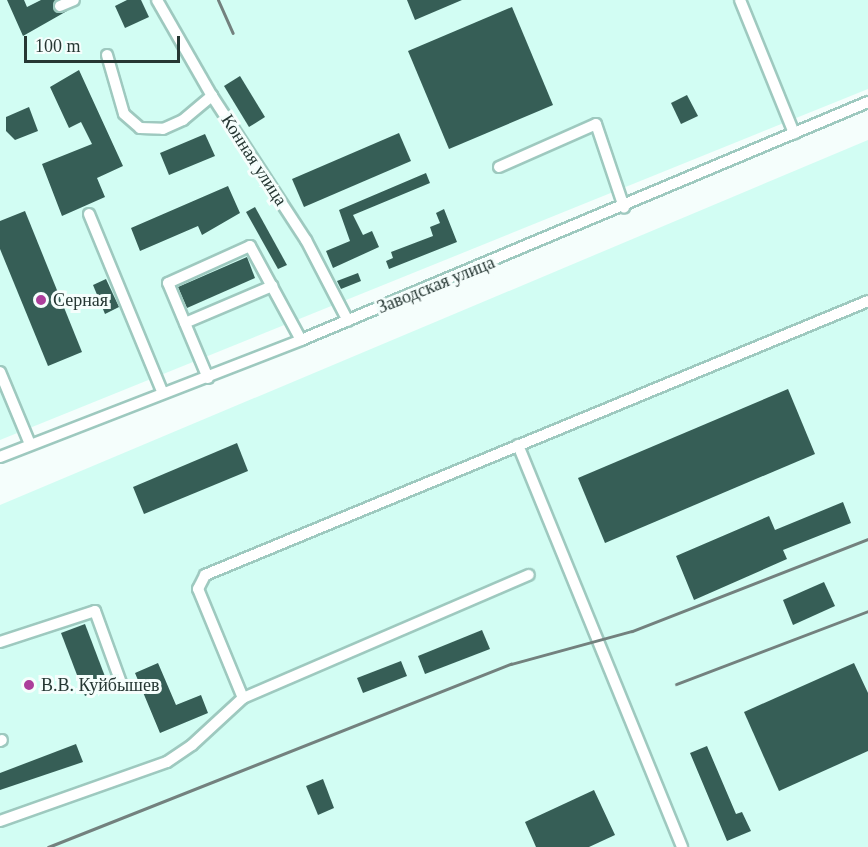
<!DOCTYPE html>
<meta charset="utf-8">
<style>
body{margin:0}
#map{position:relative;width:868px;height:847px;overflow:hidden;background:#f5fefc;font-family:"Times New Roman",serif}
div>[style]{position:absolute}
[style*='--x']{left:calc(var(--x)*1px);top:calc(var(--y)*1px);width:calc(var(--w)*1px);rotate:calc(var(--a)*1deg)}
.built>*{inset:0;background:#d2fdf3}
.building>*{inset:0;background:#365e56}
.roads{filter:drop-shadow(2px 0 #9ec9bf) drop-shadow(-2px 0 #9ec9bf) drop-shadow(0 2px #9ec9bf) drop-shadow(0 -2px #9ec9bf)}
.minor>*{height:10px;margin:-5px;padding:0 5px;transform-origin:5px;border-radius:5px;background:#fff}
.rail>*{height:3px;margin:-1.5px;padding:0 1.5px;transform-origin:1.5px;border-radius:1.5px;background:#73817e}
.dots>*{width:16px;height:16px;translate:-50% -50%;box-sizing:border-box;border:3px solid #f5fefc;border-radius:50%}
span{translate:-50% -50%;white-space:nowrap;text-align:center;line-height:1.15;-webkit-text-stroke:6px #f5fefc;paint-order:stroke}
.street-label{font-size:18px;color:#263733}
.poi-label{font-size:18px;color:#263733}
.left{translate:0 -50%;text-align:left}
.scale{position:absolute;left:24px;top:36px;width:156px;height:27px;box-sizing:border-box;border:3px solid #263733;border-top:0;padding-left:8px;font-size:18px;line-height:21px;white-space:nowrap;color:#263733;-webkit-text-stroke:4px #f5fefc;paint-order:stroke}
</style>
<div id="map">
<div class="built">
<i style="clip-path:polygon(0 0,868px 0,868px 89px,0 440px)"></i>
<i style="clip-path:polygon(868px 140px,868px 847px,0 847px,0 505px)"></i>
</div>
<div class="building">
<i style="clip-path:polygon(7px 0,24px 0,27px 7px,41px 0,56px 0,55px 12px,67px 11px,23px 36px)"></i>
<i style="clip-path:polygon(127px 0,141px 0,149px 17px,125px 28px,115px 6px)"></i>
<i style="clip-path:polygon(407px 0,462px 0,415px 20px)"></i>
<i style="clip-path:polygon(512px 7px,553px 105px,449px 149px,408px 51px)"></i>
<i style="clip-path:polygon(79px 70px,123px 166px,97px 178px,105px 197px,62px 216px,42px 164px,92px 144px,81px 122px,69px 128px,50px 87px)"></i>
<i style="clip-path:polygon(240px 76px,265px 117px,249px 127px,224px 86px)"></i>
<i style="clip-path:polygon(687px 95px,698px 116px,681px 124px,671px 103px)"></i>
<i style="clip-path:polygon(29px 107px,38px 131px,15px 140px,6px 131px,6px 117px)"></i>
<i style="clip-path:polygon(399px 133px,411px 161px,304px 207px,292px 179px)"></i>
<i style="clip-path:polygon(205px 134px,215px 156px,169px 175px,160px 153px)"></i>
<i style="clip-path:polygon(426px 173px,430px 183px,353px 215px,363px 235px,372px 231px,379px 247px,333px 268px,326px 251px,350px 241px,339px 210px)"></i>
<i style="clip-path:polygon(228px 186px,240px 213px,202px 235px,198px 226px,140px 251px,131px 228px)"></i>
<i style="clip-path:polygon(255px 207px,287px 265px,278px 269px,246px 212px)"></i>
<i style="clip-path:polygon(444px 209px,457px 242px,389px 269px,386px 261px,393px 258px,391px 252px,433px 236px,430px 227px,440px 223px,436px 213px)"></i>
<i style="clip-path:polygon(25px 211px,82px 352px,48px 366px,0 249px,0 221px)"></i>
<i style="clip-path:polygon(247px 257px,255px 278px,187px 308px,178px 287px)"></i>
<i style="clip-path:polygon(358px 273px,361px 281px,341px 289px,337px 281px)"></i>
<i style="clip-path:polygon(106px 279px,119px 307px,105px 314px,93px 285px)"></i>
<i style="clip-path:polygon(788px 389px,815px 454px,605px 543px,578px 478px)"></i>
<i style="clip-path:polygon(237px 443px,248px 471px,144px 514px,133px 487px)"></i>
<i style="clip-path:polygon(843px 502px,851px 523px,783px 550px,787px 559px,694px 600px,676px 556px,769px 516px,775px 530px)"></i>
<i style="clip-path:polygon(824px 582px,835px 606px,793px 625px,783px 600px)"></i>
<i style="clip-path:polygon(85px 624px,109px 687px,85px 696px,61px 633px)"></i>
<i style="clip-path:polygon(482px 630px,490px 649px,425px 674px,418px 656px)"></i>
<i style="clip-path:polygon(401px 661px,407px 676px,363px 693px,357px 678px)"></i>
<i style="clip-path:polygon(158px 663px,176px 705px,201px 695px,208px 713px,160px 733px,135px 673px)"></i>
<i style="clip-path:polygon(854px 663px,868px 693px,868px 751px,779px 791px,744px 712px)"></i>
<i style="clip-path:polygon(76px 744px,83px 762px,0 790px,0 773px)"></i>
<i style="clip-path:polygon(707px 746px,736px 814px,742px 812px,751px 831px,727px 841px,690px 753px)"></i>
<i style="clip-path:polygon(323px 779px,334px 808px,318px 815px,306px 786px)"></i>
<i style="clip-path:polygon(594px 790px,615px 835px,589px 847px,536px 847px,525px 822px)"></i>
</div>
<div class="roads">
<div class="minor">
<i style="--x:157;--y:0;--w:111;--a:60.2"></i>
<i style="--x:212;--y:96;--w:172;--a:56.9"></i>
<i style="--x:306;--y:240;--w:91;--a:62.6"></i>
<i style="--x:740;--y:0;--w:144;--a:67.9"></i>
<i style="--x:60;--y:6;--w:15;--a:-23"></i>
<i style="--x:107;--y:55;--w:61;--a:73.9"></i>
<i style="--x:124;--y:114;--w:21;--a:41"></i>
<i style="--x:140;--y:128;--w:23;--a:2"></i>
<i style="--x:163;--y:129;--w:22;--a:-24"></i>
<i style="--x:183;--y:120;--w:38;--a:-40"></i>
<i style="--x:499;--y:167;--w:106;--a:-23.9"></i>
<i style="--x:596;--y:124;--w:88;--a:71.4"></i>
<i style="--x:89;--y:214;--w:191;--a:67.6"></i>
<i style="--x:185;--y:323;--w:95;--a:-23"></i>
<i style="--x:0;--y:372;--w:78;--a:67.4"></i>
<i style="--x:208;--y:378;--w:103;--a:-112.8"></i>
<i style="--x:168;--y:283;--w:90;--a:-24.3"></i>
<i style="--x:250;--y:246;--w:107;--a:61.5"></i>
<i style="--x:518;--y:445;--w:434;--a:67.8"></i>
<i style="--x:0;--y:457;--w:323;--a:-21.2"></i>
<i style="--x:301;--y:340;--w:615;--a:-22.77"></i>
<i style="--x:0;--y:642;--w:100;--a:-18.1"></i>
<i style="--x:95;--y:611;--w:77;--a:70.1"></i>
<i style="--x:243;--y:698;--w:118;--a:-112.4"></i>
<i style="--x:198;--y:589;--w:16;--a:-63"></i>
<i style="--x:205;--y:575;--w:717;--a:-22.45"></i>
<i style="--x:0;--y:741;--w:2;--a:-27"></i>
<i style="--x:0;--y:821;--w:177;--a:-19.5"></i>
<i style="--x:167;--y:762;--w:30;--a:-34"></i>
<i style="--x:192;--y:745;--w:69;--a:-42.7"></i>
<i style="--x:243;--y:698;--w:311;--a:-23.3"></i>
</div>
</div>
<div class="rail">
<i style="--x:218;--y:0;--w:36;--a:66"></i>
<i style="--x:676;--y:684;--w:205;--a:-20.8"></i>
<i style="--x:48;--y:847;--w:498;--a:-21.6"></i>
<i style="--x:511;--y:664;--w:125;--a:-15.3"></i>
<i style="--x:632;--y:631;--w:253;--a:-21.3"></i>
</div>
<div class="dots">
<i style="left:41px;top:300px;background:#ac3e9b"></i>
<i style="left:29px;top:685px;background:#ac3e9b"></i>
</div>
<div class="street-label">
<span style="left:254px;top:160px;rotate:57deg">Конная улица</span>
<span style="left:436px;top:285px;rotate:-22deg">Заводская улица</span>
</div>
<div class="poi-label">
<span class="left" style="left:53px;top:300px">Серная</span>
<span class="left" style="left:41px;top:685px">В.В. Куйбышев</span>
</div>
<div class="scale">100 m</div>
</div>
